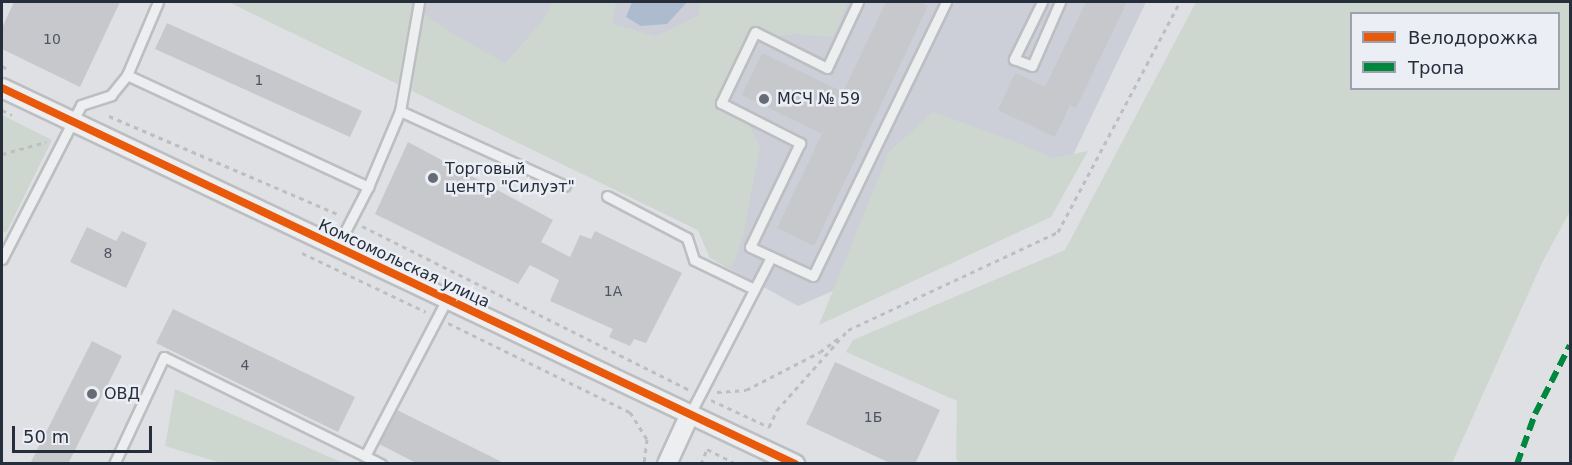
<!DOCTYPE html>
<meta charset="utf-8">
<style>
body{margin:0}
#map{position:relative;width:1572px;height:465px;overflow:hidden;background:#dee0e4;font-family:"DejaVu Sans",sans-serif}
div>[style]{position:absolute}
[style*='--x']{left:calc(var(--x)*1px);top:calc(var(--y)*1px);width:calc(var(--w)*1px);rotate:calc(var(--a)*1deg)}
.built>*{inset:0;background:#cccfd7}
.green>*{inset:0;background:#ced7cf}
.water>*{inset:0;background:#acbbce}
.building>*{inset:0;background:#c6c8cc}
.path>*{height:3px;margin-top:-1.5px;transform-origin:0;background:repeating-linear-gradient(90deg,#bdbec3 0 4.5px,transparent 0 9px)}
.roads{filter:drop-shadow(2px 0 #bcbec2) drop-shadow(-2px 0 #bcbec2) drop-shadow(0 2px #bcbec2) drop-shadow(0 -2px #bcbec2)}
.lane>*{height:9px;margin:-4.5px;padding:0 4.5px;transform-origin:4.5px;border-radius:4.5px;background:#edeef0}
.street>*{height:18px;margin:-9px;padding:0 9px;transform-origin:9px;border-radius:9px;background:#edeef0}
.quiet>*{height:6px;margin-top:-3px;transform-origin:0;background:repeating-linear-gradient(90deg,#00873e 0 12px,transparent 0 18px)}
.cycleway>*{height:8px;margin:-4px;padding:0 4px;transform-origin:4px;border-radius:4px;background:#e8590c}
.dots>*{width:16px;height:16px;translate:-50% -50%;box-sizing:border-box;border:3px solid #ebeef4;border-radius:50%}
span{translate:-50% -50%;white-space:nowrap;text-align:center;line-height:1.15;-webkit-text-stroke:5px #ebeef4;paint-order:stroke}
.number-label{font-size:14px;color:#4f5460}
.number-label span{-webkit-text-stroke-width:0}
.poi-label{font-size:16px;color:#262d3b}
.left{translate:0 -50%;text-align:left}
.street-label{font-size:16px;color:#262d3b}
.frame{position:absolute;inset:0;border:3px solid #262d3b;pointer-events:none}
.legend{position:absolute;left:1350px;top:12px;width:210px;height:78px;box-sizing:border-box;background:#ebeef4;border:2px solid #9ca1aa;margin:0;padding:8px 10px;list-style:none;font-size:18px;color:#262d3b}
.legend li{display:flex;align-items:center;gap:12px;height:30px}
.legend b{width:30px;border:2px solid #9ca1aa}
.scale{position:absolute;left:12px;top:426px;width:140px;height:27px;box-sizing:border-box;border:3px solid #262d3b;border-top:0;padding-left:8px;font-size:18px;line-height:21px;white-space:nowrap;color:#262d3b;-webkit-text-stroke:4px #ebeef4;paint-order:stroke}
</style>
<div id="map">
<div class="built">
<i style="clip-path:polygon(229px 2px,1146px 2px,1053px 197px,798px 306px,710px 258px,698px 230px)"></i>
</div>
<div class="green">
<i style="clip-path:polygon(229px 2px,407px 2px,455px 35px,505px 63px,541px 23px,553px 2px,616px 2px,612px 24px,656px 36px,698px 16px,701px 2px,848px 2px,833px 37px,794px 34px,749px 40px,738px 55px,725px 93px,734px 108px,744px 116px,760px 146px,743px 236px,732px 268px,710px 258px,698px 230px)"></i>
<i style="clip-path:polygon(evenodd,1196px 2px,1570px 2px,1570px 211px,1542px 263px,1452px 463px,959px 463px,956px 458px,957px 401px,846px 352px,853px 340px,1065px 250px,1196px 2px,1352px 14px,1558px 14px,1558px 88px,1352px 88px,1352px 14px)"></i>
<i style="clip-path:polygon(933px 112px,1013px 141px,1053px 158px,1088px 151px,1051px 217px,819px 325px,889px 152px)"></i>
<i style="clip-path:polygon(2px 115px,52px 140px,6px 233px,2px 231px)"></i>
<i style="clip-path:polygon(175px 389px,343px 463px,221px 463px,165px 446px)"></i>
</div>
<div class="water">
<i style="clip-path:polygon(632px 2px,687px 2px,667px 24px,641px 26px,626px 17px)"></i>
</div>
<div class="building">
<i style="clip-path:polygon(14px 2px,120px 2px,80px 87px,2px 49px,2px 28px)"></i>
<i style="clip-path:polygon(886px 2px,920px 2px,928px 6px,814px 246px,777px 228px,822px 134px,742px 95px,762px 53px,843px 92px)"></i>
<i style="clip-path:polygon(1086px 2px,1127px 2px,1076px 108px,1070px 105px,1055px 137px,998px 110px,1015px 73px,1045px 87px)"></i>
<i style="clip-path:polygon(167px 23px,362px 111px,350px 137px,155px 49px)"></i>
<i style="clip-path:polygon(408px 142px,553px 220px,541px 242px,570px 257px,580px 235px,591px 239px,595px 231px,682px 273px,646px 343px,634px 339px,630px 346px,609px 337px,613px 329px,550px 301px,559px 280px,530px 265px,518px 284px,375px 214px)"></i>
<i style="clip-path:polygon(87px 227px,116px 241px,122px 231px,147px 243px,126px 288px,70px 262px)"></i>
<i style="clip-path:polygon(173px 309px,355px 397px,338px 432px,156px 343px)"></i>
<i style="clip-path:polygon(92px 341px,122px 356px,68px 464px,30px 464px)"></i>
<i style="clip-path:polygon(835px 362px,940px 410px,915px 464px,892px 464px,806px 424px)"></i>
<i style="clip-path:polygon(397px 410px,506px 464px,418px 464px,379px 444px)"></i>
</div>
<div class="path">
<i style="--x:2;--y:66;--w:9;--a:27"></i>
<i style="--x:2;--y:110;--w:11;--a:27"></i>
<i style="--x:109;--y:116;--w:251;--a:23.2"></i>
<i style="--x:2;--y:154;--w:46;--a:-15.3"></i>
<i style="--x:362;--y:226;--w:366;--a:26.6"></i>
<i style="--x:302;--y:253;--w:137;--a:25.4"></i>
<i style="--x:448;--y:323;--w:203;--a:26.1"></i>
<i style="--x:630;--y:412;--w:32;--a:58"></i>
<i style="--x:647;--y:439;--w:25;--a:97"></i>
<i style="--x:717;--y:392;--w:29;--a:-4"></i>
<i style="--x:746;--y:390;--w:83;--a:-27.2"></i>
<i style="--x:820;--y:352;--w:25;--a:-37"></i>
<i style="--x:711;--y:400;--w:64;--a:25"></i>
<i style="--x:769;--y:427;--w:19;--a:-65"></i>
<i style="--x:777;--y:410;--w:107;--a:-48.4"></i>
<i style="--x:848;--y:330;--w:232;--a:-25"></i>
<i style="--x:1058;--y:232;--w:260;--a:-62.1"></i>
<i style="--x:701;--y:464;--w:16;--a:-68"></i>
<i style="--x:707;--y:449;--w:33;--a:27"></i>
</div>
<div class="roads">
<div class="lane">
<i style="--x:858;--y:2;--w:73;--a:115.2"></i>
<i style="--x:827;--y:68;--w:80;--a:-153.4"></i>
<i style="--x:755;--y:32;--w:79;--a:115.6"></i>
<i style="--x:721;--y:103;--w:89;--a:26.9"></i>
<i style="--x:800;--y:143;--w:115;--a:115.7"></i>
<i style="--x:750;--y:247;--w:69;--a:24.7"></i>
<i style="--x:813;--y:276;--w:305;--a:-64.1"></i>
<i style="--x:1042;--y:2;--w:64;--a:116.2"></i>
<i style="--x:1014;--y:59;--w:19;--a:21"></i>
<i style="--x:1032;--y:66;--w:70;--a:-66.4"></i>
<i style="--x:127;--y:75;--w:79;--a:-67"></i>
<i style="--x:400;--y:111;--w:111;--a:-80.1"></i>
<i style="--x:368;--y:187;--w:82;--a:-67.2"></i>
<i style="--x:400;--y:111;--w:181;--a:24.4"></i>
<i style="--x:607;--y:196;--w:90;--a:27.7"></i>
<i style="--x:687;--y:238;--w:23;--a:72"></i>
<i style="--x:694;--y:260;--w:67;--a:25.8"></i>
<i style="--x:2;--y:259;--w:173;--a:-62.8"></i>
<i style="--x:81;--y:105;--w:32;--a:-18"></i>
<i style="--x:111;--y:95;--w:26;--a:-51"></i>
<i style="--x:127;--y:75;--w:266;--a:24.9"></i>
<i style="--x:368;--y:187;--w:68;--a:117.3"></i>
<i style="--x:690;--y:414;--w:177;--a:-62.7"></i>
<i style="--x:365;--y:456;--w:18;--a:27"></i>
<i style="--x:114;--y:464;--w:118;--a:-65"></i>
<i style="--x:164;--y:357;--w:224;--a:26.2"></i>
<i style="--x:365;--y:456;--w:177;--a:-62.4"></i>
</div>
<div class="street">
<i style="--x:2;--y:88;--w:878;--a:25.37"></i>
<i style="--x:667;--y:464;--w:55;--a:-65.3"></i>
</div>
</div>
<div class="quiet">
<i style="--x:1517;--y:464;--w:53;--a:-70.2"></i>
<i style="--x:1535;--y:414;--w:77;--a:-63.1"></i>
</div>
<div class="cycleway">
<i style="--x:2;--y:88;--w:878;--a:25.37"></i>
</div>
<div class="dots">
<i style="left:764px;top:99px;background:#666c76"></i>
<i style="left:433px;top:178px;background:#666c76"></i>
<i style="left:92px;top:394px;background:#666c76"></i>
</div>
<div class="number-label">
<span style="left:52px;top:39px">10</span>
<span style="left:259px;top:80px">1</span>
<span style="left:108px;top:253px">8</span>
<span style="left:613px;top:291px">1А</span>
<span style="left:245px;top:365px">4</span>
<span style="left:873px;top:417px">1Б</span>
</div>
<div class="poi-label">
<span class="left" style="left:777px;top:99px">МСЧ № 59</span>
<span class="left" style="left:445px;top:178px">Торговый<br>центр "Силуэт"</span>
<span class="left" style="left:104px;top:394px">ОВД</span>
</div>
<div class="street-label">
<span style="left:404px;top:264px;rotate:25deg">Комсомольская улица</span>
</div>
<div class="frame"></div>
<ul class="legend">
<li><b style="height:8px;background:#e8590c"></b>Велодорожка</li>
<li><b style="height:8px;background:#00873e"></b>Тропа</li>
</ul>
<div class="scale">50 m</div>
</div>
